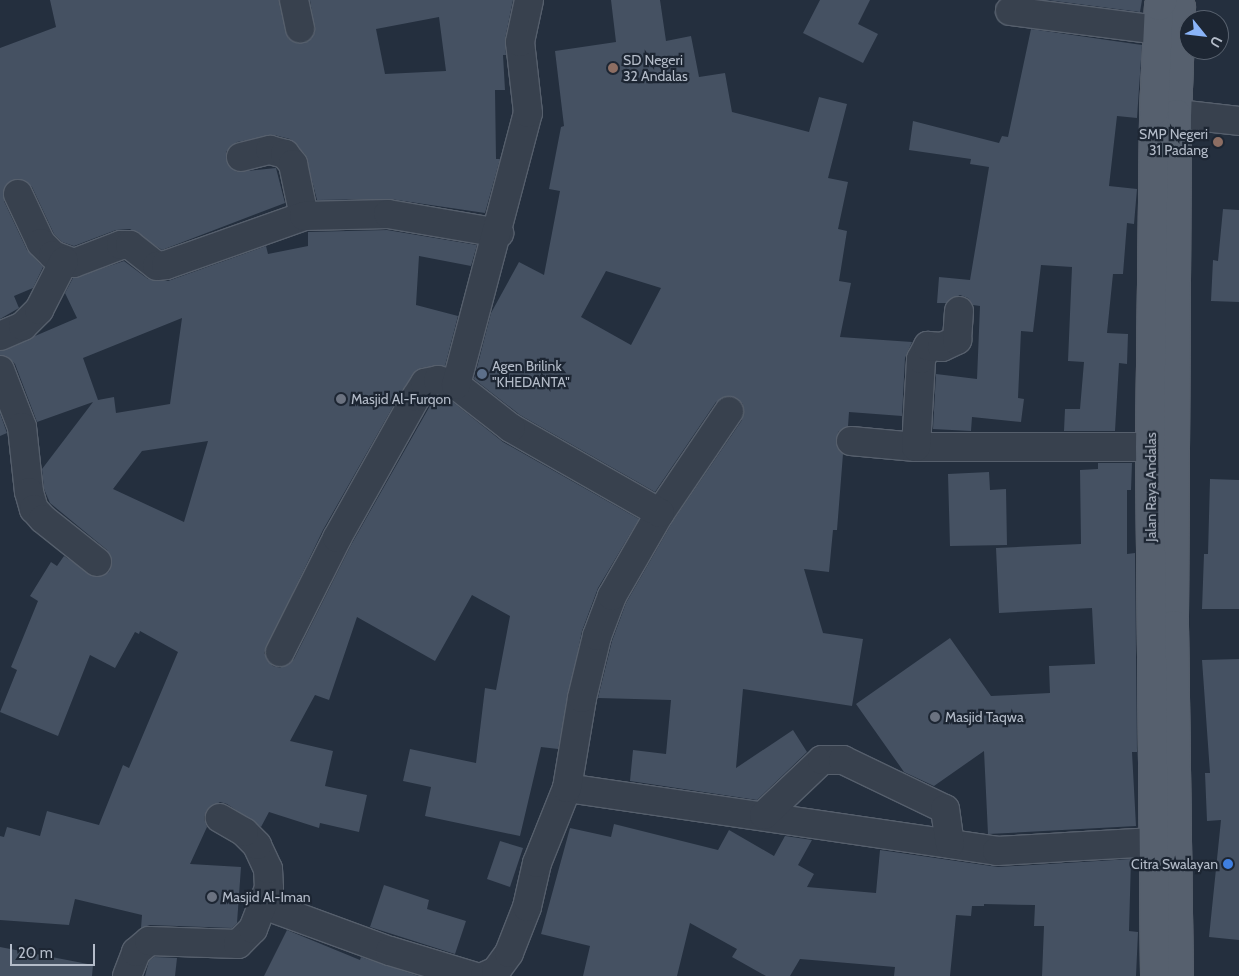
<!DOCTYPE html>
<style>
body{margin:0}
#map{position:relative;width:1239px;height:976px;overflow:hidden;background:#242f3e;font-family:Cabin,sans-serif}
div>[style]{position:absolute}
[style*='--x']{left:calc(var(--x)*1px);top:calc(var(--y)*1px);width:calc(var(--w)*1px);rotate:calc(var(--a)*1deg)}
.building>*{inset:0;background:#455162}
.roads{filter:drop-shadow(1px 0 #565f6c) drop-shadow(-1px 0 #565f6c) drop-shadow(0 1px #565f6c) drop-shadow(0 -1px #565f6c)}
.minor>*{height:28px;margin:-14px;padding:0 14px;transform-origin:14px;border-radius:14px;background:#38414e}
.major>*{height:28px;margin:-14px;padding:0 14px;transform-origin:14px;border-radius:14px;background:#56606e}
.dots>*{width:14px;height:14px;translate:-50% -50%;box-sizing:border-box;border:2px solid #1d2633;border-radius:50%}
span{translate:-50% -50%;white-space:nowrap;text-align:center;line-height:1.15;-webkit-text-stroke:4.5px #1d2633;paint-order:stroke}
.poi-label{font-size:14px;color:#b4bcc9}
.left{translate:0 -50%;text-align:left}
.right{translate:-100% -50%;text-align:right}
.street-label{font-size:14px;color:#b4bcc9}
.north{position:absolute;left:1179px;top:10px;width:50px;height:50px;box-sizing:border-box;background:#1d2633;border:1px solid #59626f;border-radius:50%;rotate:119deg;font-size:14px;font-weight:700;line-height:20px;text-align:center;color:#b4bcc9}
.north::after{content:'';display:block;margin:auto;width:18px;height:22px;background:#8ab4f8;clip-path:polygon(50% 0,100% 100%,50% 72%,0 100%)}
.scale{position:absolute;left:10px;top:944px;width:85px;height:22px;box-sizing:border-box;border:2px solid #b4bcc9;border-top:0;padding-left:6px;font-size:15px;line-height:18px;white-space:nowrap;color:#b4bcc9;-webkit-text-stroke:4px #1d2633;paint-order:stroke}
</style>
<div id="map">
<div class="building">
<i style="clip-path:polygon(evenodd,50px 0,279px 0,288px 38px,303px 43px,315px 32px,310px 0,513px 0,505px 39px,506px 55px,503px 55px,505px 90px,495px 90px,496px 159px,500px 159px,485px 213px,390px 199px,317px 200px,305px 154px,290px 139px,274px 135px,237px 142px,226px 152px,226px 160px,237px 172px,276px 168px,285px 203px,162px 250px,130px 229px,116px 230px,74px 246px,62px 242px,54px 234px,32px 187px,26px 181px,12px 180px,5px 186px,4px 201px,27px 250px,43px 267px,33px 288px,14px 296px,19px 308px,0 319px,0 48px,56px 27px,50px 0,439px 17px,446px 71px,385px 74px,376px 29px,439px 17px)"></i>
<i style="clip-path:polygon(evenodd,611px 0,660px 0,666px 41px,691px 36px,699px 77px,725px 73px,732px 112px,809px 132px,819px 97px,847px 104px,828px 178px,848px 182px,838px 229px,847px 231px,839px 281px,851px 283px,840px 337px,912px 342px,905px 358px,902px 416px,849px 412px,848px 426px,838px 432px,837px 447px,843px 454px,837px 530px,833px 530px,829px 572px,804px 569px,823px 633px,863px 639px,852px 706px,743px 689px,736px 768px,793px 730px,807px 752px,757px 800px,630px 781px,633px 750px,666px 754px,671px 700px,598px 698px,612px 641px,626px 603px,673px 521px,742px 420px,743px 404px,731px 396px,716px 402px,655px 492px,520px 415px,474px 379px,491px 313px,519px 262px,544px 275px,560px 191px,549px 189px,561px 127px,564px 126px,555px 51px,616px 42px,611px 0,606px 271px,661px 288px,631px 345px,581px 317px,606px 271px)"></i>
<i style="clip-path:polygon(820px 0,870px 0,858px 24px,878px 34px,863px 63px,803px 33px)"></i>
<i style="clip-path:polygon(1047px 0,1142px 0,1140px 12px)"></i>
<i style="clip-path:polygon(1031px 29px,1142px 45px,1137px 118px,1117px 116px,1109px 186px,1137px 189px,1134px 224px,1127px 223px,1123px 274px,1113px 274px,1107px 333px,1128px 334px,1127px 364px,1119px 363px,1115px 431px,1064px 431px,1065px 409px,1080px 409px,1084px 362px,1068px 361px,1072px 267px,1041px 265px,1033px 332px,1021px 331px,1018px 398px,1024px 399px,1021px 422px,972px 417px,971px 431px,933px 429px,936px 374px,977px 379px,980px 306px,973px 305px,968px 298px,960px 295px,946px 303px,937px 303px,939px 277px,970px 280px,989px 167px,970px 164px,971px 159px,909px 150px,913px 121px,999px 143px,1002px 136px,1008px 137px)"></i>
<i style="clip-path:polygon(1223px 209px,1239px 210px,1239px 302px,1211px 301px,1213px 260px,1218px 261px)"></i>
<i style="clip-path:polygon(evenodd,387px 230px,477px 245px,471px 266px,419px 256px,416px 305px,458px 316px,445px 366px,421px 368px,403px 389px,323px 530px,264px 653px,273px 666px,280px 668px,294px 659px,351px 545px,435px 397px,449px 399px,503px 442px,639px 519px,598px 588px,582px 631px,558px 749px,541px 747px,520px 836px,425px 816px,431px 787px,403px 781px,410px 749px,476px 763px,485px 688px,496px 690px,510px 616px,472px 595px,435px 661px,357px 617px,329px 700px,315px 695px,290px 741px,333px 751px,325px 786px,367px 795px,359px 832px,320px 823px,319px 828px,269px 812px,261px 827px,227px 804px,220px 802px,207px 810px,204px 818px,207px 827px,190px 864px,241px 867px,237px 923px,232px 928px,150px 925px,141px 928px,142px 915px,75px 899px,69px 925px,0 920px,0 836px,4px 837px,7px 827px,40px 836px,47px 811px,99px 825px,123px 765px,129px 768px,178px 652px,140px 631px,139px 634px,135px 632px,115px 668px,90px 655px,58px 736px,0 712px,17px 670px,11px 667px,38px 601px,30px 596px,51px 562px,57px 566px,64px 556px,95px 577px,109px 572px,112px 564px,107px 550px,50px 503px,44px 489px,42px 469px,93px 402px,37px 422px,15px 364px,9px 358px,0 355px,0 351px,77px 318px,65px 293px,73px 278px,124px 261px,148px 279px,168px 281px,266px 246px,268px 254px,308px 246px,308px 232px,387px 230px,182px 318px,170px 404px,116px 413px,114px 397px,98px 400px,83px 358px,182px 318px,387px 230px,208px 441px,184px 522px,113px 489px,142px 451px,208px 441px)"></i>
<i style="clip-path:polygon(0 413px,7px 433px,0 436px)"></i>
<i style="clip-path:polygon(1098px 463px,1132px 463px,1131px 490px,1127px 490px,1127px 554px,1135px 553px,1137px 752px,1132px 752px,1136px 826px,988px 834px,984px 751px,934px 786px,904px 772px,856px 704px,950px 638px,991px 696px,1050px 693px,1049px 666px,1095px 664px,1092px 608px,999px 613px,996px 548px,1081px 544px,1080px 470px,1098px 469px)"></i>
<i style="clip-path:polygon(989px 472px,990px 490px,1006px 489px,1007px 545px,950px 546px,948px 474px)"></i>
<i style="clip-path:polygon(1210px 479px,1239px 480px,1239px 609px,1202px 609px,1204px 554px,1208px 554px)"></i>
<i style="clip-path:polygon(1239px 659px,1239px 940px,1209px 937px,1221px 820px,1207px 821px,1205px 773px,1210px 773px,1202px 660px)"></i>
<i style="clip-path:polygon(614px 824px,718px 850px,729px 830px,774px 856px,785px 836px,812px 840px,798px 865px,814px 874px,807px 887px,876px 893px,880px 850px,998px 867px,1131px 859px,1129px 931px,1138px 932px,1136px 976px,1042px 976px,1044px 926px,1034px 926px,1035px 905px,984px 904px,984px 906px,972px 906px,971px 916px,956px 915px,950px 976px,894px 976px,895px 967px,800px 959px,790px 976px,766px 976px,732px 957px,737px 949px,690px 923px,677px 976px,583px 976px,590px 946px,541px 934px,570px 828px,611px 837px)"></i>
<i style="clip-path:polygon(500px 841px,523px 848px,510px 887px,487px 879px)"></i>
<i style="clip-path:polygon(384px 885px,429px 900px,427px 909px,466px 921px,455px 954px,370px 927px)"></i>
<i style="clip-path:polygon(287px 930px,360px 960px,361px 957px,419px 976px,264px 976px)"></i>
<i style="clip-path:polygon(0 947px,93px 965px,92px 976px,0 976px)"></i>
<i style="clip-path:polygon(154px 957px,177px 958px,175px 976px,145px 976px,149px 961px)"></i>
</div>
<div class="roads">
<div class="minor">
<i style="--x:294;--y:0;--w:29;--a:78"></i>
<i style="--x:1010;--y:11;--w:150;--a:7.3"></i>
<i style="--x:1177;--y:114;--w:62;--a:6.4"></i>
<i style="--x:241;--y:157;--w:30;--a:-14"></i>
<i style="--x:270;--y:150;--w:16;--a:15"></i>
<i style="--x:285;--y:154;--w:13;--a:51"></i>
<i style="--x:293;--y:164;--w:53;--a:78.1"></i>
<i style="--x:18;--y:194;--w:54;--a:64.9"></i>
<i style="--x:41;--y:243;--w:17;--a:45"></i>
<i style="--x:53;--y:255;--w:22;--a:21"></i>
<i style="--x:74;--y:263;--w:50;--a:-21"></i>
<i style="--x:121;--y:245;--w:9;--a:0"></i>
<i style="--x:130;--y:245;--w:34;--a:38"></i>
<i style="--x:157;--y:266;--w:9;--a:-6"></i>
<i style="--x:166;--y:265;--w:146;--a:-19.5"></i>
<i style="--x:304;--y:216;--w:84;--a:-1.4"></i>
<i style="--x:388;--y:214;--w:113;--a:9.7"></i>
<i style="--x:0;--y:336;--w:25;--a:-23"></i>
<i style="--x:23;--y:326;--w:23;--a:-45"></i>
<i style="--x:39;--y:310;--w:55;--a:-63"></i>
<i style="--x:0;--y:370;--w:61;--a:68.9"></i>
<i style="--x:22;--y:427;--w:65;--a:83.9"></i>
<i style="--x:29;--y:492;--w:18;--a:74"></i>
<i style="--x:34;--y:509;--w:13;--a:48"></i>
<i style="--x:43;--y:519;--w:69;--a:38.5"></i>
<i style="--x:851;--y:441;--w:65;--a:5.3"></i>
<i style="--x:916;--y:447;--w:234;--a:0"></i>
<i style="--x:916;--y:447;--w:88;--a:-86.7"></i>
<i style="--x:921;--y:359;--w:15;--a:-62"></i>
<i style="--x:928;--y:346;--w:14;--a:4"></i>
<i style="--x:942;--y:347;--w:17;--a:-25"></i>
<i style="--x:957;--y:340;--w:29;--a:-86"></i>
<i style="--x:660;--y:513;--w:123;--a:-55.9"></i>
<i style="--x:280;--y:652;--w:127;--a:-63.4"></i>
<i style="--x:337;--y:538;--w:162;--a:-60.7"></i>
<i style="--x:416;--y:397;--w:17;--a:-57"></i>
<i style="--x:425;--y:383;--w:13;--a:-13"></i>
<i style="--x:438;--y:380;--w:19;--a:16"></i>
<i style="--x:567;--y:788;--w:435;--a:8.3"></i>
<i style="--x:997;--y:851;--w:158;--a:-3.3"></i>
<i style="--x:764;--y:815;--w:80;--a:-43.5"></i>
<i style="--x:822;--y:760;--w:21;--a:0"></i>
<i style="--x:843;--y:760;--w:113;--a:25.7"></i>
<i style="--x:945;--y:809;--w:35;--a:82"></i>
<i style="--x:264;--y:905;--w:134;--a:20.1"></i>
<i style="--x:390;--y:951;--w:87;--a:16.8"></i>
<i style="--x:127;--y:976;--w:26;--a:-69"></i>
<i style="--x:136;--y:952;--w:17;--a:-40"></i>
<i style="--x:149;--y:941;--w:89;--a:1.9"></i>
<i style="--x:238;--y:944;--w:21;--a:-45"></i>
<i style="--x:253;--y:929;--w:44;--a:-68.7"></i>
<i style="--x:269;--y:888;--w:19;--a:-93"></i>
<i style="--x:268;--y:869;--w:26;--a:-115"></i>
<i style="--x:257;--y:845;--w:18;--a:-135"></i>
<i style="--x:244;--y:832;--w:28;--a:-150"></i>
<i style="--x:485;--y:976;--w:12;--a:-24"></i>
<i style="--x:496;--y:971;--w:22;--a:-54"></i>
<i style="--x:509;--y:953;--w:49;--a:-68.6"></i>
<i style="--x:527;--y:907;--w:45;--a:-77.2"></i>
<i style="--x:537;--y:863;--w:81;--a:-68.2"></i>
<i style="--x:567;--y:788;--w:91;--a:-80.5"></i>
<i style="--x:582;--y:698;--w:64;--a:-76.4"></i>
<i style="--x:597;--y:636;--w:43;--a:-69.4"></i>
<i style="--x:612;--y:596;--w:96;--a:-60"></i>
<i style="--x:660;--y:513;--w:172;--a:-150.3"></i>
<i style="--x:511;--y:428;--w:70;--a:-142"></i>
<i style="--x:456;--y:385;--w:281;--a:-75.2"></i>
<i style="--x:528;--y:113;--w:71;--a:-96.4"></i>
<i style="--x:520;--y:42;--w:43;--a:-77.9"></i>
</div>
<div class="major">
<i style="--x:1178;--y:0;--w:8;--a:67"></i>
<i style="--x:1181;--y:7;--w:107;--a:92.1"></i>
<i style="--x:1177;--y:114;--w:511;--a:90.34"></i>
<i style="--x:1174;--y:625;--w:351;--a:89.2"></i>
<i style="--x:1155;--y:976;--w:529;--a:-90.54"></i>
<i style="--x:1150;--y:447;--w:336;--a:-89.3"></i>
<i style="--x:1154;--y:111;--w:105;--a:-87.3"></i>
<i style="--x:1159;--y:6;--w:7;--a:-56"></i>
</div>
</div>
<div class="dots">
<i style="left:613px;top:68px;background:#8d6e63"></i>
<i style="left:1218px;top:142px;background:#8d6e63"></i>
<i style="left:482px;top:374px;background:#5c6f8a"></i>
<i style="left:341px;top:399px;background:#6b7280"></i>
<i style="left:935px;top:717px;background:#6b7280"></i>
<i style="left:1228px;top:864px;background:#3f7fe0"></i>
<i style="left:212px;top:897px;background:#6b7280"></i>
</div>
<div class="poi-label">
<span class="left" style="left:623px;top:68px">SD Negeri<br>32 Andalas</span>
<span class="right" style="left:1208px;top:142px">SMP Negeri<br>31 Padang</span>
<span class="left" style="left:492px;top:374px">Agen Brilink<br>"KHEDANTA"</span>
<span class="left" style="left:351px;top:399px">Masjid Al-Furqon</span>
<span class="left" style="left:945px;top:717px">Masjid Taqwa</span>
<span class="right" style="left:1218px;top:864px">Citra Swalayan</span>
<span class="left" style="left:222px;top:897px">Masjid Al-Iman</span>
</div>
<div class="street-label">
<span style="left:1151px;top:487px;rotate:-90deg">Jalan Raya Andalas</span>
</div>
<div class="north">U</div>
<div class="scale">20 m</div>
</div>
